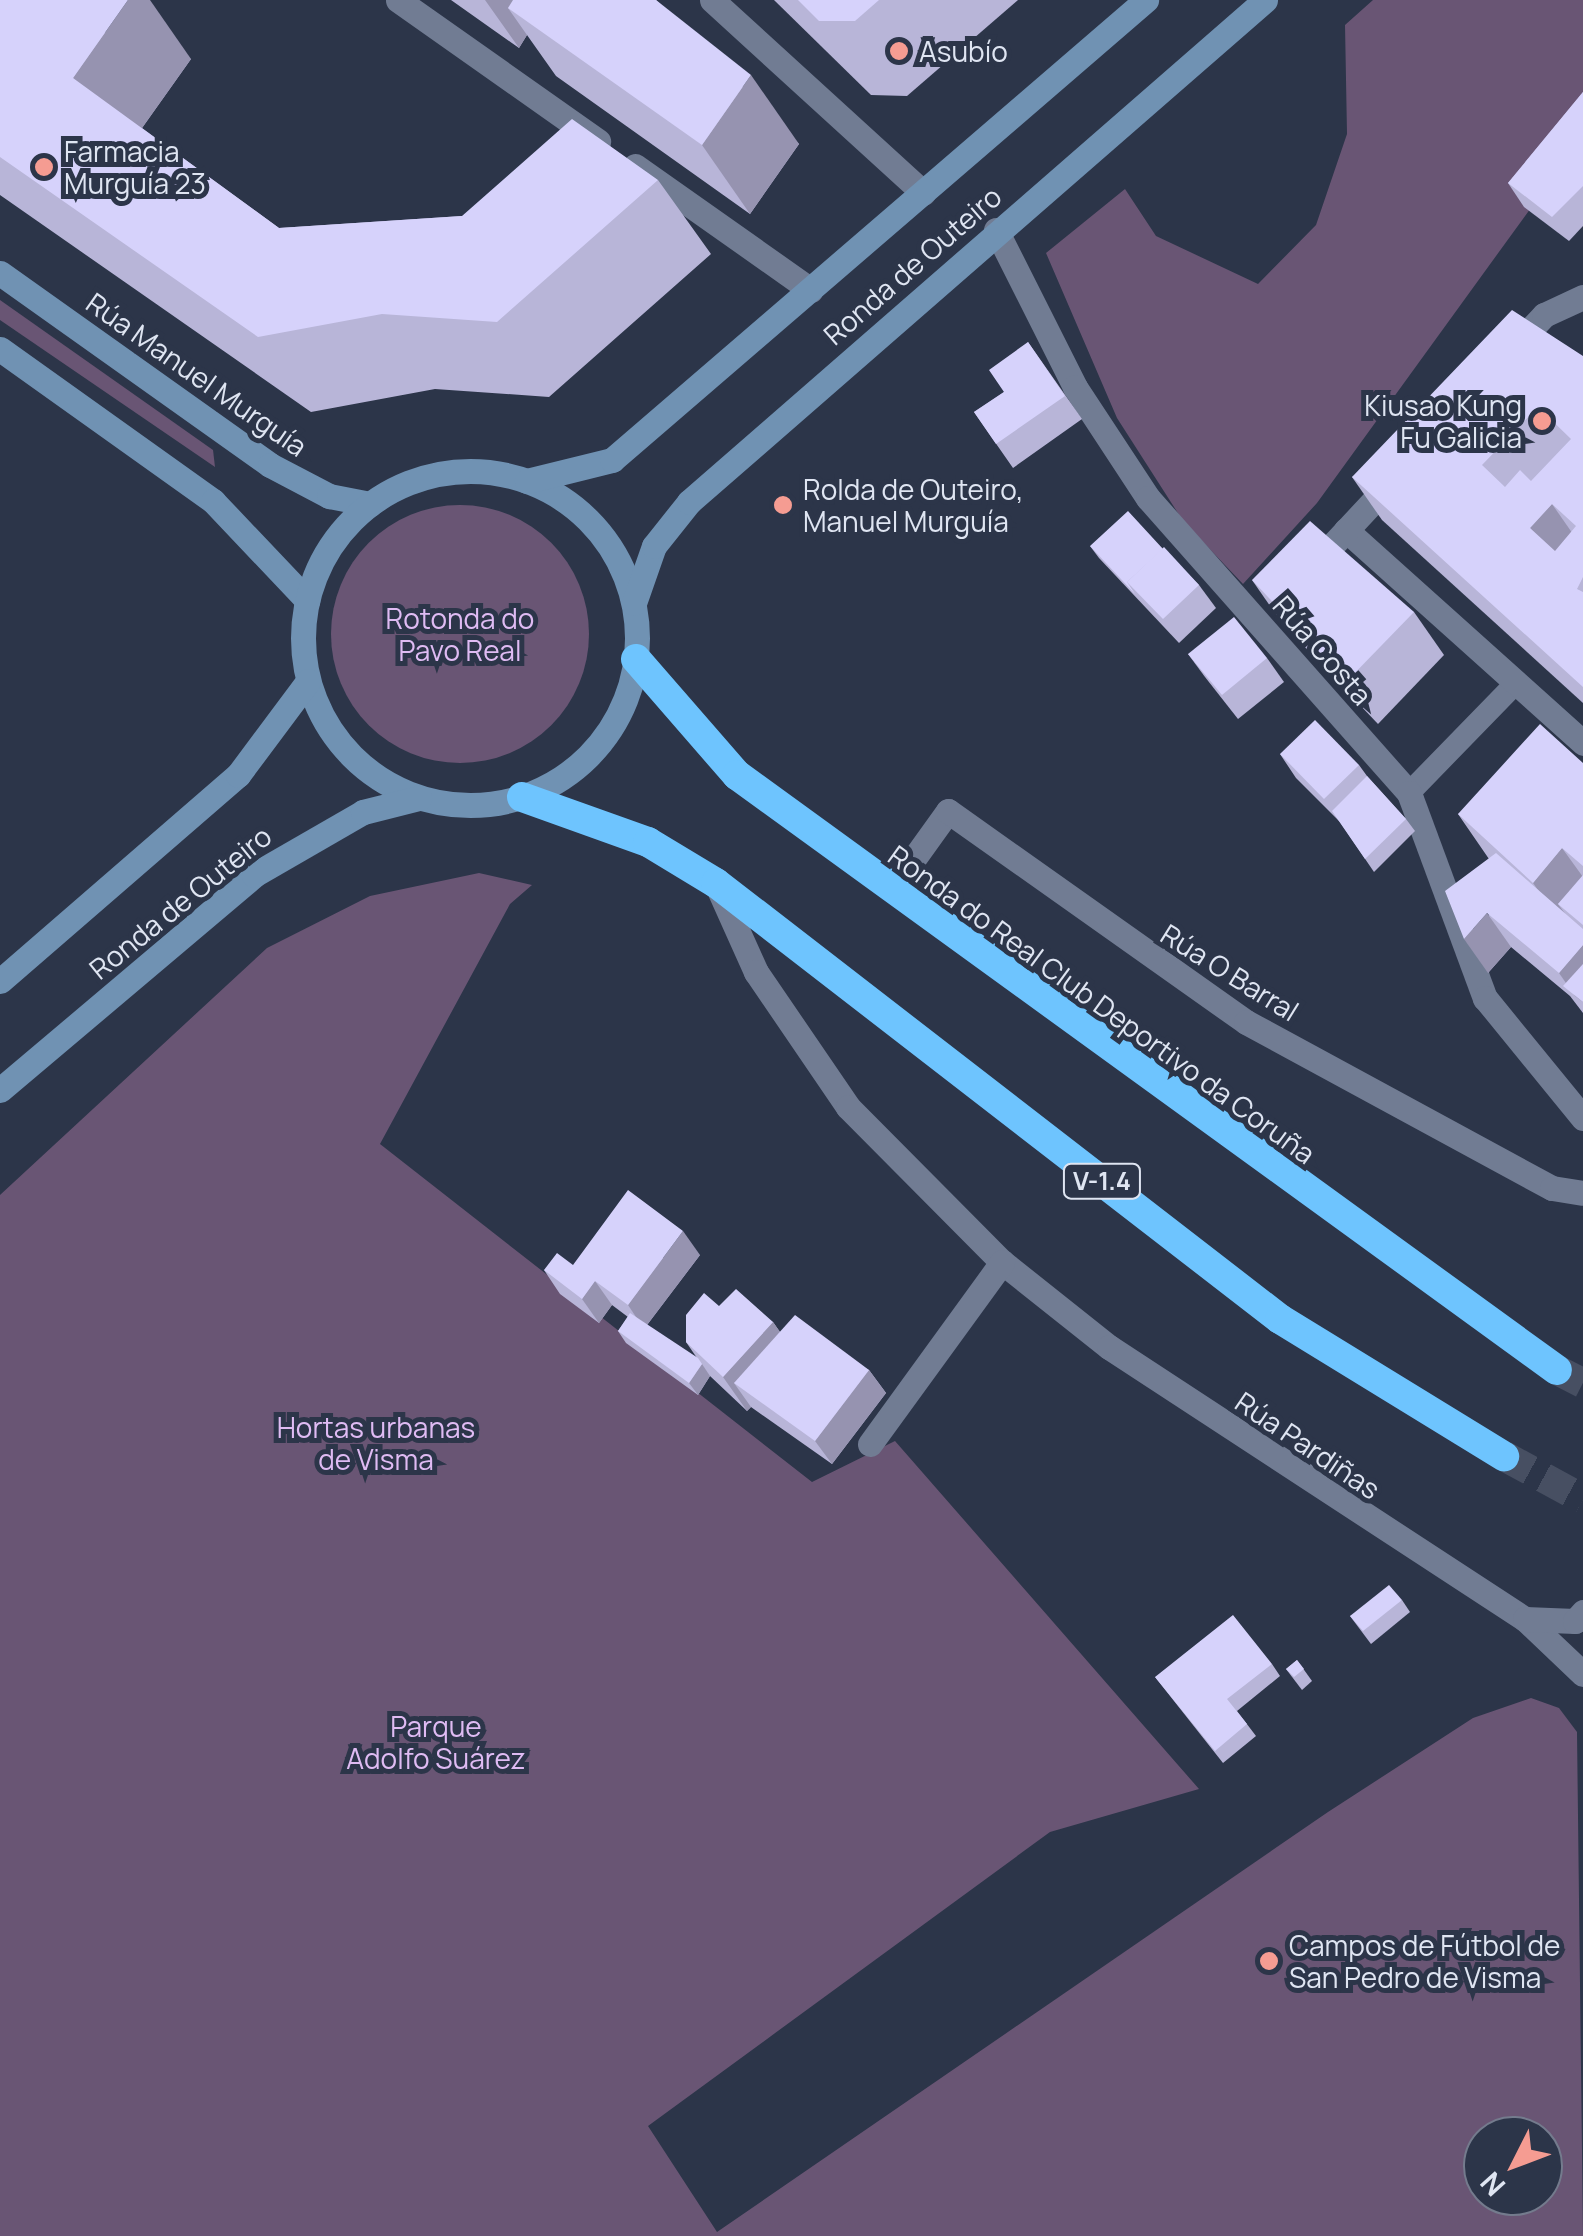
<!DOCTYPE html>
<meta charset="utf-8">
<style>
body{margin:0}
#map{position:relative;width:1583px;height:2236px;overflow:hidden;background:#2c3549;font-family:Manrope,sans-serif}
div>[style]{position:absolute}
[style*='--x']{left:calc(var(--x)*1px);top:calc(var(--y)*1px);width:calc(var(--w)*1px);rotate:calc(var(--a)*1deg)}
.green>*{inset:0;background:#695574}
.round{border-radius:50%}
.highway-tunnel>*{height:30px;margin-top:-15px;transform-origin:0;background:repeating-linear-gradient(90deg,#474f62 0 30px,transparent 0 45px)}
.lane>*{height:22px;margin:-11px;padding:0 11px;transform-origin:11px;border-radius:11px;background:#717c93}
.street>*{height:25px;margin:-12.5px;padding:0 12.5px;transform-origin:12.5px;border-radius:12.5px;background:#717c93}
.secondary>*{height:25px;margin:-12.5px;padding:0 12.5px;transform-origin:12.5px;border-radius:12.5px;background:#7092b3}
.secondary>.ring{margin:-12.5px;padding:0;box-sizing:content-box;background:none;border:25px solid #7092b3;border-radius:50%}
.highway>*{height:30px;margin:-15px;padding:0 15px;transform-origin:15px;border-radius:15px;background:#6ec4fe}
.wall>*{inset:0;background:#b8b5d8}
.shaded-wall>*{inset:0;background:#9693b0}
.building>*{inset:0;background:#d6d2fb}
.dots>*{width:28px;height:28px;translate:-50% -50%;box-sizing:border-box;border:5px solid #2c3549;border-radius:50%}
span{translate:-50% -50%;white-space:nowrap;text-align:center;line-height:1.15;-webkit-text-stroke:10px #2c3549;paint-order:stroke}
.shield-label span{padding:2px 8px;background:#2c3549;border:2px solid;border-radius:8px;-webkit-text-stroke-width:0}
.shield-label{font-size:25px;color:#dfe5f2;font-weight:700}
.poi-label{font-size:28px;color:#dfe5f2}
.left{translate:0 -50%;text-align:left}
.right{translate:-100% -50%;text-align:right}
.street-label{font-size:28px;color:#dfe5f2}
.park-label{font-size:28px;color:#dfbbf3}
.north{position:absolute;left:1463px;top:2116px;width:100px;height:100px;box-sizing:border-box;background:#2c3549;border:2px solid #747b8d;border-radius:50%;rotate:228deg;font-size:28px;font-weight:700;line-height:40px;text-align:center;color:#dfe5f2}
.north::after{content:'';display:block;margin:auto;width:35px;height:45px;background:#f59c92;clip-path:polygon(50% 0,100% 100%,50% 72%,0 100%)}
</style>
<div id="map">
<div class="green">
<i style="clip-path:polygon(1373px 0,1583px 0,1583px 136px,1317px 503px,1243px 584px,1183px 521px,1117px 418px,1046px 253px,1125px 189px,1156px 236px,1258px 284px,1316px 225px,1347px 134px,1345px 25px)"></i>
<i style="clip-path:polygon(0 300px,213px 450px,215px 467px,0 320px)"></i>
<i class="round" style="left:331px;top:505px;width:258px;height:258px"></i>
<i style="clip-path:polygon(evenodd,479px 873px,532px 885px,510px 904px,380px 1144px,812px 1482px,895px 1441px,1199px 1789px,1050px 1832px,648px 2126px,717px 2232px,1328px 1812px,1473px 1718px,1531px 1698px,1559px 1708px,1577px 1732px,1583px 2236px,0 2236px,0 1195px,267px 948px,370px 896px,479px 873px,1483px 2136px,1543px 2136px,1543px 2196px,1483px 2196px,1483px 2136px)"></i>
</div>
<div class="highway-tunnel">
<i style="--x:1557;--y:1370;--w:29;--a:27"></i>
<i style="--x:1504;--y:1456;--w:90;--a:28.6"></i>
</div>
<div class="lane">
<i style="--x:1409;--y:793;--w:153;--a:-45.8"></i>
</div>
<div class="street">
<i style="--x:398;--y:0;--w:245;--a:35.2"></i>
<i style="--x:712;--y:0;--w:286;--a:42.4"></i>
<i style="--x:635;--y:166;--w:215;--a:35.2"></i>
<i style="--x:996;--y:230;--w:176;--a:63.3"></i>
<i style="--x:1075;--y:387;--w:133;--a:56.7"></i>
<i style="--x:1148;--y:498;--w:394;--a:48.5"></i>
<i style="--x:1409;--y:793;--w:219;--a:69.7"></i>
<i style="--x:1485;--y:998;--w:155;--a:50.8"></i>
<i style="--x:1511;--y:350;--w:48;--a:-46.7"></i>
<i style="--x:1544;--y:315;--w:43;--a:-24.8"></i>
<i style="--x:1346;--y:530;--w:319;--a:41.9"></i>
<i style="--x:1311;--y:568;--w:120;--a:-47"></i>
<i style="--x:716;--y:883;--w:98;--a:65.8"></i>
<i style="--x:756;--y:972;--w:163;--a:55.7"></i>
<i style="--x:848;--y:1107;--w:218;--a:45.2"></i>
<i style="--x:1002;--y:1262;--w:137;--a:38.5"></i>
<i style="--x:1109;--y:1347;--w:497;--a:33.2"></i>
<i style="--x:1525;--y:1619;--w:80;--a:43.5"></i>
<i style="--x:892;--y:889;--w:96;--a:-54.3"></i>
<i style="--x:948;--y:811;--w:365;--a:35.3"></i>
<i style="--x:1246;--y:1022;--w:348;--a:28.5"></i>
<i style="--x:1552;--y:1188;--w:31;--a:9"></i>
<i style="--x:870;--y:1444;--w:225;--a:-54"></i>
<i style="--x:1525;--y:1619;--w:50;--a:2.3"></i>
<i style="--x:1575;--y:1621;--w:12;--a:-48"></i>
</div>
<div class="secondary">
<i style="--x:0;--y:273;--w:331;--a:35.4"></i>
<i style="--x:270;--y:465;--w:67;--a:27.7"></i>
<i style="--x:329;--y:496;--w:42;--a:11"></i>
<i style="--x:0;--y:349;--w:262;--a:35.5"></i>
<i style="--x:213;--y:501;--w:137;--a:46.5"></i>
<i class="ring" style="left:303px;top:471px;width:309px;height:309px"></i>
<i style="--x:527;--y:481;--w:88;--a:-13.9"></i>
<i style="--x:612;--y:460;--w:705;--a:-40.74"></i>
<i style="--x:634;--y:603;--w:60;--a:-70.7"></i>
<i style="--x:654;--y:546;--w:56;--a:-51.5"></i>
<i style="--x:689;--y:502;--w:764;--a:-41.07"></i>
<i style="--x:0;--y:981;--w:315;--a:-40.9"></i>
<i style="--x:238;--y:775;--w:117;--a:-53.3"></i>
<i style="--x:0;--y:1090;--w:333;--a:-40.2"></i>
<i style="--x:254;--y:875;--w:126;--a:-30"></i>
<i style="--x:363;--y:812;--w:58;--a:-14"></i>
</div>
<div class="highway">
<i style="--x:636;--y:659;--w:154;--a:49"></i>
<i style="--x:737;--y:775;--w:1013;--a:35.97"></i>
<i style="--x:522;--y:797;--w:134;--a:19.7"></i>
<i style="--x:648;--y:842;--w:79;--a:31.1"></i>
<i style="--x:716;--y:883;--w:713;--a:37.71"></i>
<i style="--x:1280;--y:1319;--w:263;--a:31.5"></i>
</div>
<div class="wall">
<i style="clip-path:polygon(0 0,191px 59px,142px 128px,279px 228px,462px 216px,658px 180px,711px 254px,549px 397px,435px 389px,311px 412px,0 195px)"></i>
<i style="clip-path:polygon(451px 0,656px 0,799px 144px,750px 214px,556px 76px,527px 35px,519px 48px)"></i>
<i style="clip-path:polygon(774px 0,1018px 0,907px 96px,871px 95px)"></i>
<i style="clip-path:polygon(1583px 92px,1583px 226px,1569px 241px,1524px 207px,1508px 183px)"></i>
<i style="clip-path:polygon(1028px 342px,1082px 419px,1013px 468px,974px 412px,1004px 392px)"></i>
<i style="clip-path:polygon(1583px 356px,1583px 703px,1382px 520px,1352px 477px)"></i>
<i style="clip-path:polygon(1090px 546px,1163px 549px,1199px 585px,1216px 608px,1179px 643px,1099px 558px)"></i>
<i style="clip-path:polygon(1252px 580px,1414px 612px,1444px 655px,1378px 724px,1282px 623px)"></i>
<i style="clip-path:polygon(1188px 654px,1267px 658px,1284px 682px,1238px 719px,1205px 677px)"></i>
<i style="clip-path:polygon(1280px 754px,1359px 765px,1367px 776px,1406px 819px,1415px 831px,1374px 872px,1340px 822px,1296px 778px)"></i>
<i style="clip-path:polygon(1583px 763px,1583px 1013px,1570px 996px,1511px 947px,1488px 973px,1489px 859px,1458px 814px)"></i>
<i style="clip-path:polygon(700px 1255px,647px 1325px,697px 1358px,686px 1342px,719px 1306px,773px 1322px,780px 1332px,869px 1370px,886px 1393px,832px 1464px,751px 1407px,747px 1411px,710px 1376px,698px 1395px,626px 1343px,618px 1331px,628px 1317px,612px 1305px,599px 1323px,560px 1294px,544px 1270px,573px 1265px)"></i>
<i style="clip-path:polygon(1402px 1600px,1410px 1612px,1371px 1644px,1350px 1616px)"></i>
<i style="clip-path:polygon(1297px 1660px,1312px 1681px,1302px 1690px,1286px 1669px)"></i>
<i style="clip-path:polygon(1272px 1664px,1280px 1676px,1237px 1711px,1256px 1736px,1223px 1763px,1155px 1677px)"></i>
</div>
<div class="shaded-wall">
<i style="clip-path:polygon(128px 0,150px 0,191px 59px,125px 152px,73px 78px)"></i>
<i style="clip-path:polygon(485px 0,552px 0,508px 8px,527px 35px,519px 48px)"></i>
<i style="clip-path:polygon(751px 75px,799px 144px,750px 214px,702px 145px)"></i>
<i style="clip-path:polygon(1552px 504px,1582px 547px,1561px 572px,1530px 528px)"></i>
<i style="clip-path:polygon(1562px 848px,1583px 877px,1558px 904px,1569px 919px,1564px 927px,1533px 883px)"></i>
<i style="clip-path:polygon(1487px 913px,1511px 947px,1488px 973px,1464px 939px)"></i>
<i style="clip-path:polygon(1583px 945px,1583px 1002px,1575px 996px,1559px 973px)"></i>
<i style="clip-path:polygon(683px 1231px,700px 1255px,644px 1329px,628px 1305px)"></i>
<i style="clip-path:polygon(595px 1281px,612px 1305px,599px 1323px,582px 1299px)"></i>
<i style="clip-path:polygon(773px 1322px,797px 1356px,734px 1383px,751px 1407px,747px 1411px,723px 1377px)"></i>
<i style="clip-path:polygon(702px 1364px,710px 1376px,698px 1395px,689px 1383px)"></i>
<i style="clip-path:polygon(869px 1370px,886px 1393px,832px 1464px,815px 1441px)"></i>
</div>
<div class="building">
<i style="clip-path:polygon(0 0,128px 0,73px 78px,279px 228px,462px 216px,572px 119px,658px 180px,497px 322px,382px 314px,258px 337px,0 157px)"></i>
<i style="clip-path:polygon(513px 0,656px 0,751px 75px,702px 145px,508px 8px)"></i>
<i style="clip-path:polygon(798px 0,879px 0,855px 21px,819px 21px)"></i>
<i style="clip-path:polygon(1583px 92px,1583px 186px,1552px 217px,1508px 183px)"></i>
<i style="clip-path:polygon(evenodd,1512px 310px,1583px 356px,1583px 577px,1577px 589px,1583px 592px,1583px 687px,1352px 477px,1512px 310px,1538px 407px,1571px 439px,1531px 481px,1520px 470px,1505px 487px,1482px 465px,1538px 407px,1512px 310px,1552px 504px,1576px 526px,1555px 551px,1530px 528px,1552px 504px)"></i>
<i style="clip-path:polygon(1028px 342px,1065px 396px,996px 444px,974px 412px,1004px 392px,989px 370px)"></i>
<i style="clip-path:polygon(1128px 511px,1163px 549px,1127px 582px,1135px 594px,1090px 546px)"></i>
<i style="clip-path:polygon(1310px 521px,1414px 612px,1347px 681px,1252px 580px)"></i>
<i style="clip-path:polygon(1164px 547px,1199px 585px,1163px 619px,1127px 582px)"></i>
<i style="clip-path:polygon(1234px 617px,1267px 658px,1222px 695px,1188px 654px)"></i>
<i style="clip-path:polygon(1315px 720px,1359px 765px,1324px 799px,1280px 754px)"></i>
<i style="clip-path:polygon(1540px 724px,1583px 763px,1583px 866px,1562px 848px,1533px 883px,1458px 814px)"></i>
<i style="clip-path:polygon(1367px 776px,1406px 819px,1365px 859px,1332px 811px)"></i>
<i style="clip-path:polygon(1496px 853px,1583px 929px,1583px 945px,1559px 973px,1487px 913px,1464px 939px,1445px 891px)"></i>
<i style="clip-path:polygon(1583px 875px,1583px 925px,1558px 904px)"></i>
<i style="clip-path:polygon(1583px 964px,1583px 1002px,1563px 986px)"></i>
<i style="clip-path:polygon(628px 1190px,683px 1231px,628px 1305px,595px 1281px,582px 1299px,544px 1270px,557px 1253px,573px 1265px)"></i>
<i style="clip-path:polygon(736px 1289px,773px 1322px,723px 1377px,686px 1342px,686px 1315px,704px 1293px,719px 1306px)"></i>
<i style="clip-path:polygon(630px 1313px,698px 1358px,702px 1364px,689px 1383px,618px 1331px)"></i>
<i style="clip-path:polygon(795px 1315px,869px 1370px,815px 1441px,734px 1383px)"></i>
<i style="clip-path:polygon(1389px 1585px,1402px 1600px,1363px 1631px,1350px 1616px)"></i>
<i style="clip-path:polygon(1233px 1615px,1272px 1664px,1227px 1699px,1247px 1724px,1215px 1751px,1155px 1677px)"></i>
<i style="clip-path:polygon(1297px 1660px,1304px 1669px,1294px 1677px,1286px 1669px)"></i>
</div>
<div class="dots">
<i style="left:899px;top:51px;background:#f59c92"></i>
<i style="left:44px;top:167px;background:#f59c92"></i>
<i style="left:1542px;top:421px;background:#f59c92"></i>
<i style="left:783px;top:505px;background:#f59c92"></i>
<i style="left:1269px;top:1961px;background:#f59c92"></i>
</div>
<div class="shield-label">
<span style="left:1102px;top:1181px">V-1.4</span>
</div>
<div class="poi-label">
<span class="left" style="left:919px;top:51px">Asubío</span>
<span class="left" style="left:64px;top:167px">Farmacia<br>Murguía 23</span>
<span class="right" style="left:1522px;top:421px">Kiusao Kung<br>Fu Galicia</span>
<span class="left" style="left:803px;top:505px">Rolda de Outeiro,<br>Manuel Murguía</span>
<span class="left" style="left:1289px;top:1961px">Campos de Fútbol de<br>San Pedro de Visma</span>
</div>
<div class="street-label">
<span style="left:912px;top:265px;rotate:-41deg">Ronda de Outeiro</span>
<span style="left:197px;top:374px;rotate:35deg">Rúa Manuel Murguía</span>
<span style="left:1323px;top:650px;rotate:49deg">Rúa Costa</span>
<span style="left:180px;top:902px;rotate:-39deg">Ronda de Outeiro</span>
<span style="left:1230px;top:972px;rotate:32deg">Rúa O Barral</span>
<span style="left:1102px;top:1004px;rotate:36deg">Ronda do Real Club Deportivo da Coruña</span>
<span style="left:1308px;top:1445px;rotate:34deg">Rúa Pardiñas</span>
</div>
<div class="park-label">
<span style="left:460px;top:634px">Rotonda do<br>Pavo Real</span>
<span style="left:376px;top:1443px">Hortas urbanas<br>de Visma</span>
<span style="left:436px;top:1742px">Parque<br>Adolfo Suárez</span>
</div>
<div class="north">N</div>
</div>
